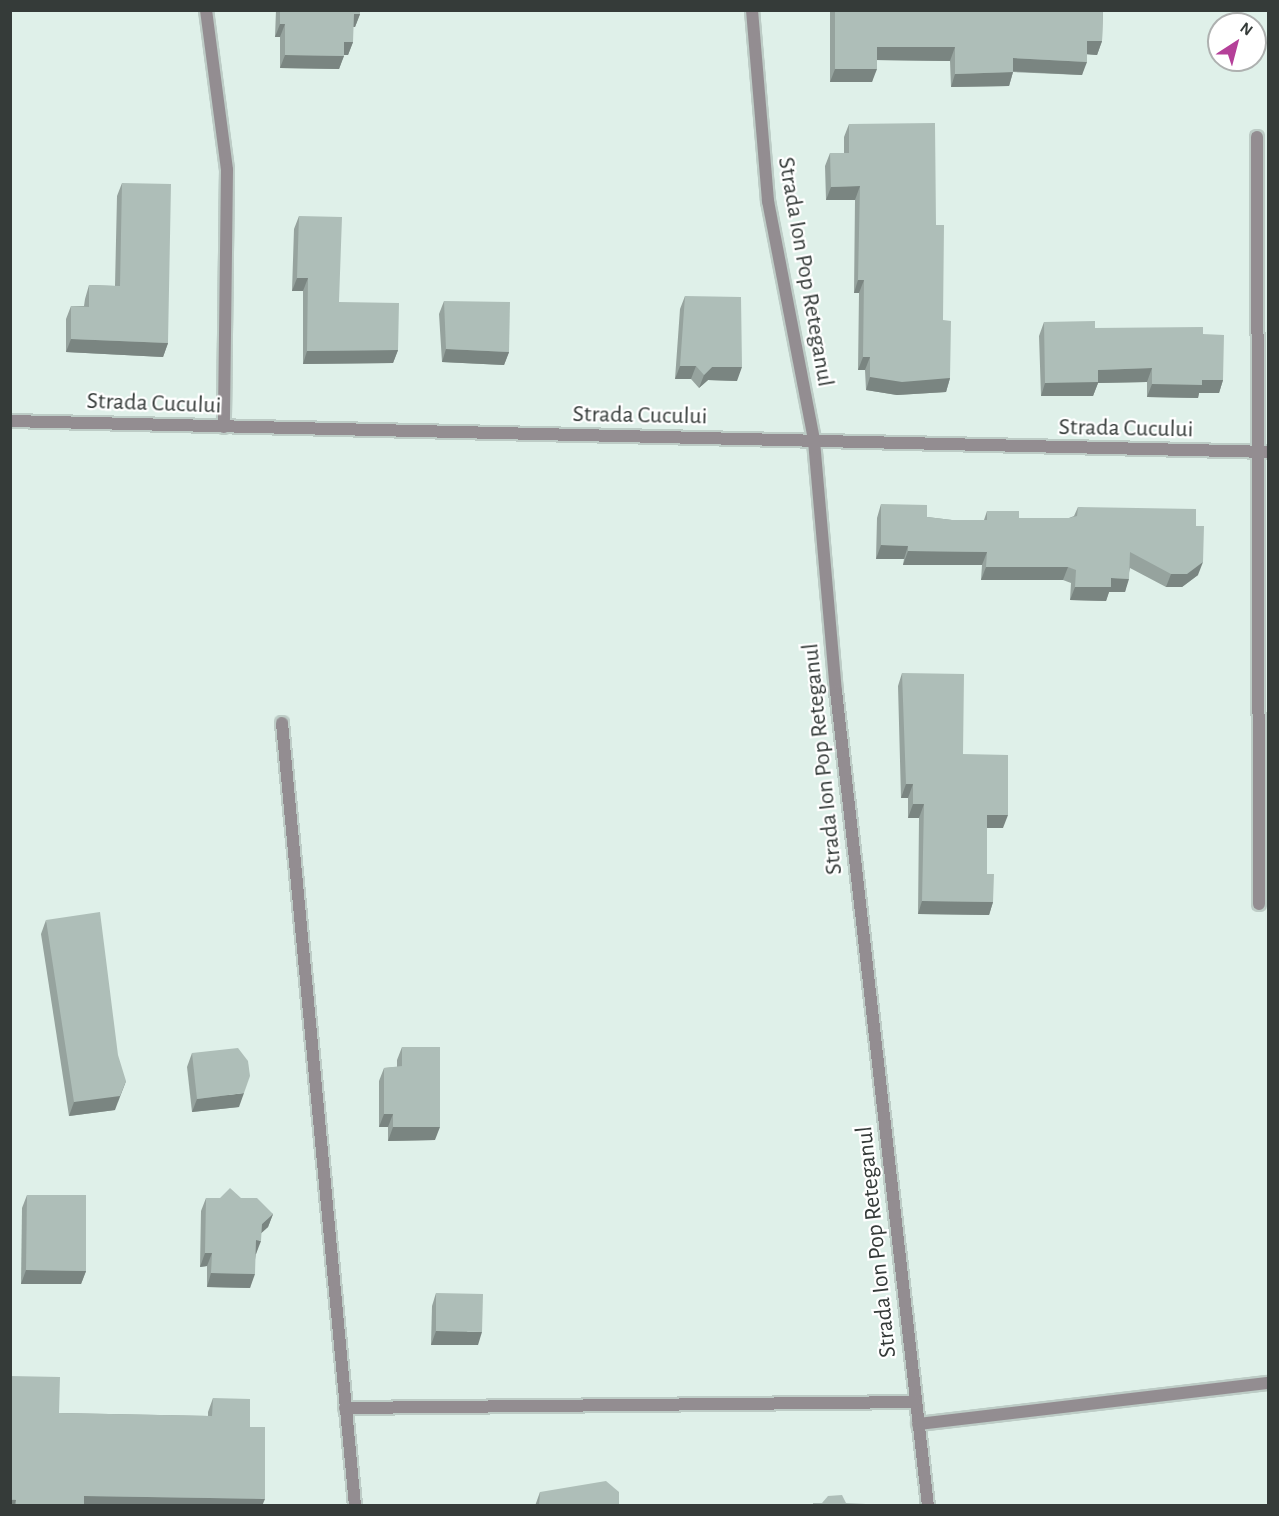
<!DOCTYPE html>
<style>
body{margin:0}
#map{position:relative;width:1279px;height:1516px;overflow:hidden;background:#dff0e9;font-family:"Alegreya Sans",sans-serif}
div>[style]{position:absolute}
[style*='--x']{left:calc(var(--x)*1px);top:calc(var(--y)*1px);width:calc(var(--w)*1px);rotate:calc(var(--a)*1deg)}
.roads{filter:drop-shadow(2px 0 #bdccc6) drop-shadow(-2px 0 #bdccc6) drop-shadow(0 2px #bdccc6) drop-shadow(0 -2px #bdccc6)}
.street>*{height:12px;margin:-6px;padding:0 6px;transform-origin:6px;border-radius:6px;background:#938d91}
.wall>*{inset:0;background:#96a39e}
.shaded-wall>*{inset:0;background:#7a8581}
.building>*{inset:0;background:#aebeb8}
span{translate:-50% -50%;white-space:nowrap;text-align:center;line-height:1.15;-webkit-text-stroke:4.5px #fff;paint-order:stroke}
.street-label{font-size:24px;color:#353b39}
.frame{position:absolute;inset:0;border:12px solid #353b39;pointer-events:none}
.north{position:absolute;left:1207px;top:12px;width:60px;height:60px;box-sizing:border-box;background:#fff;border:2px solid #aeb1b0;border-radius:50%;rotate:36deg;font-size:16px;font-weight:700;line-height:24px;text-align:center;color:#353b39}
.north::after{content:'';display:block;margin:auto;width:21px;height:27px;background:#b54099;clip-path:polygon(50% 0,100% 100%,50% 72%,0 100%)}
</style>
<div id="map">
<div class="roads">
<div class="street">
<i style="--x:206;--y:10;--w:161;--a:82.5"></i>
<i style="--x:227;--y:170;--w:257;--a:90.7"></i>
<i style="--x:752;--y:10;--w:192;--a:85.2"></i>
<i style="--x:768;--y:201;--w:244;--a:79.1"></i>
<i style="--x:814;--y:441;--w:251;--a:85"></i>
<i style="--x:836;--y:691;--w:820;--a:83.56"></i>
<i style="--x:1257;--y:137;--w:767;--a:89.85"></i>
<i style="--x:10;--y:421;--w:1258;--a:1.41"></i>
<i style="--x:282;--y:723;--w:786;--a:84.67"></i>
<i style="--x:345;--y:1408;--w:571;--a:-0.6"></i>
<i style="--x:918;--y:1424;--w:352;--a:-6.7"></i>
</div>
</div>
<div class="wall">
<i style="clip-path:polygon(276px 10px,360px 10px,360px 14px,355px 27px,353px 27px,353px 42px,348px 55px,344px 55px,339px 69px,280px 68px,280px 37px,275px 37px)"></i>
<i style="clip-path:polygon(830px 10px,1103px 10px,1102px 41px,1097px 55px,1087px 54px,1082px 75px,1013px 72px,1009px 86px,951px 87px,950px 61px,877px 60px,872px 82px,830px 82px)"></i>
<i style="clip-path:polygon(849px 124px,936px 225px,943px 320px,950px 378px,946px 392px,897px 395px,866px 390px,865px 370px,858px 370px,859px 293px,854px 293px,855px 200px,826px 200px,825px 166px,830px 153px,844px 153px,844px 137px)"></i>
<i style="clip-path:polygon(122px 183px,168px 343px,163px 357px,66px 352px,66px 319px,71px 306px,84px 306px,85px 299px,89px 285px,115px 286px,117px 196px)"></i>
<i style="clip-path:polygon(299px 216px,339px 302px,398px 350px,393px 363px,303px 364px,303px 291px,292px 291px,294px 229px)"></i>
<i style="clip-path:polygon(685px 296px,737px 381px,708px 380px,699px 388px,691px 379px,675px 379px,680px 309px)"></i>
<i style="clip-path:polygon(444px 301px,509px 352px,504px 365px,442px 362px,439px 314px)"></i>
<i style="clip-path:polygon(1044px 322px,1095px 328px,1203px 334px,1223px 380px,1219px 393px,1199px 393px,1198px 398px,1147px 397px,1147px 382px,1098px 383px,1093px 396px,1041px 396px,1039px 336px)"></i>
<i style="clip-path:polygon(881px 504px,927px 517px,952px 520px,984px 520px,987px 511px,1019px 518px,1069px 518px,1074px 516px,1078px 507px,1196px 526px,1198px 575px,1182px 587px,1166px 587px,1130px 568px,1125px 592px,1109px 592px,1106px 601px,1070px 600px,1071px 583px,1063px 580px,981px 580px,982px 565px,903px 565px,904px 559px,876px 559px,877px 518px)"></i>
<i style="clip-path:polygon(902px 673px,963px 754px,1003px 828px,987px 828px,987px 874px,993px 902px,989px 915px,918px 914px,919px 818px,908px 818px,908px 798px,901px 798px,898px 686px)"></i>
<i style="clip-path:polygon(46px 920px,115px 1110px,69px 1116px,41px 934px)"></i>
<i style="clip-path:polygon(402px 1047px,435px 1140px,388px 1141px,388px 1127px,379px 1127px,379px 1081px,384px 1068px,397px 1067px,397px 1060px)"></i>
<i style="clip-path:polygon(192px 1053px,239px 1107px,192px 1112px,187px 1067px)"></i>
<i style="clip-path:polygon(27px 1195px,86px 1271px,81px 1284px,21px 1284px,22px 1208px)"></i>
<i style="clip-path:polygon(206px 1198px,241px 1198px,273px 1214px,268px 1227px,261px 1233px,256px 1254px,250px 1288px,207px 1287px,207px 1266px,200px 1267px,201px 1211px)"></i>
<i style="clip-path:polygon(436px 1293px,478px 1345px,431px 1345px,432px 1306px)"></i>
<i style="clip-path:polygon(213px 1398px,250px 1427px,262px 1506px,10px 1506px,59px 1413px,208px 1416px,208px 1412px)"></i>
<i style="clip-path:polygon(540px 1492px,619px 1506px,535px 1506px)"></i>
</div>
<div class="shaded-wall">
<i style="clip-path:polygon(354px 14px,360px 14px,355px 27px,349px 27px)"></i>
<i style="clip-path:polygon(280px 24px,285px 24px,280px 37px,275px 37px)"></i>
<i style="clip-path:polygon(1087px 41px,1102px 41px,1097px 55px,1083px 54px)"></i>
<i style="clip-path:polygon(344px 42px,353px 42px,348px 55px,339px 55px)"></i>
<i style="clip-path:polygon(877px 47px,955px 47px,950px 61px,873px 60px)"></i>
<i style="clip-path:polygon(285px 55px,344px 56px,339px 69px,280px 68px)"></i>
<i style="clip-path:polygon(1013px 58px,1087px 62px,1082px 75px,1008px 71px)"></i>
<i style="clip-path:polygon(835px 69px,877px 69px,872px 82px,830px 82px)"></i>
<i style="clip-path:polygon(1013px 72px,1009px 86px,951px 87px,955px 74px)"></i>
<i style="clip-path:polygon(860px 186px,855px 200px,826px 200px,831px 187px)"></i>
<i style="clip-path:polygon(297px 278px,308px 278px,303px 291px,292px 291px)"></i>
<i style="clip-path:polygon(858px 280px,864px 280px,859px 293px,854px 293px)"></i>
<i style="clip-path:polygon(71px 339px,168px 343px,163px 357px,66px 352px)"></i>
<i style="clip-path:polygon(446px 349px,509px 352px,504px 365px,442px 362px)"></i>
<i style="clip-path:polygon(398px 350px,393px 363px,303px 364px,307px 351px)"></i>
<i style="clip-path:polygon(863px 357px,870px 357px,865px 370px,858px 370px)"></i>
<i style="clip-path:polygon(680px 366px,696px 366px,691px 379px,675px 379px)"></i>
<i style="clip-path:polygon(712px 367px,742px 367px,737px 381px,708px 380px,699px 388px,704px 375px)"></i>
<i style="clip-path:polygon(1152px 368px,1147px 382px,1098px 383px,1093px 396px,1041px 396px,1045px 383px,1098px 370px)"></i>
<i style="clip-path:polygon(870px 377px,950px 378px,946px 392px,897px 395px,866px 390px)"></i>
<i style="clip-path:polygon(1202px 380px,1223px 380px,1219px 393px,1199px 393px,1198px 398px,1147px 397px,1152px 384px)"></i>
<i style="clip-path:polygon(881px 545px,908px 546px,904px 559px,876px 559px)"></i>
<i style="clip-path:polygon(908px 551px,987px 552px,982px 565px,903px 565px)"></i>
<i style="clip-path:polygon(1203px 562px,1198px 575px,1182px 587px,1166px 587px,1171px 574px)"></i>
<i style="clip-path:polygon(986px 567px,1068px 567px,1063px 580px,981px 580px)"></i>
<i style="clip-path:polygon(1111px 578px,1129px 579px,1125px 592px,1109px 592px,1106px 601px,1070px 600px,1075px 587px)"></i>
<i style="clip-path:polygon(906px 784px,913px 784px,908px 798px,901px 798px)"></i>
<i style="clip-path:polygon(913px 804px,924px 804px,919px 818px,908px 818px)"></i>
<i style="clip-path:polygon(987px 815px,1008px 815px,1003px 828px,982px 828px)"></i>
<i style="clip-path:polygon(922px 901px,993px 902px,989px 915px,918px 914px)"></i>
<i style="clip-path:polygon(126px 1081px,115px 1110px,69px 1116px,74px 1102px)"></i>
<i style="clip-path:polygon(244px 1093px,239px 1107px,192px 1112px,197px 1099px)"></i>
<i style="clip-path:polygon(384px 1114px,393px 1114px,388px 1127px,379px 1127px)"></i>
<i style="clip-path:polygon(393px 1127px,440px 1127px,435px 1140px,388px 1141px)"></i>
<i style="clip-path:polygon(273px 1214px,268px 1227px,257px 1237px,262px 1224px)"></i>
<i style="clip-path:polygon(256px 1240px,261px 1241px,256px 1254px,251px 1254px)"></i>
<i style="clip-path:polygon(205px 1253px,212px 1253px,207px 1266px,200px 1267px)"></i>
<i style="clip-path:polygon(26px 1270px,86px 1271px,81px 1284px,21px 1284px)"></i>
<i style="clip-path:polygon(211px 1273px,255px 1274px,250px 1288px,207px 1287px)"></i>
<i style="clip-path:polygon(436px 1331px,482px 1332px,478px 1345px,431px 1345px)"></i>
<i style="clip-path:polygon(84px 1496px,265px 1499px,262px 1506px,80px 1506px)"></i>
<i style="clip-path:polygon(10px 1499px,16px 1500px,14px 1506px,10px 1506px)"></i>
</div>
<div class="building">
<i style="clip-path:polygon(280px 10px,360px 10px,360px 14px,354px 14px,353px 42px,344px 42px,344px 56px,285px 55px,285px 24px,280px 24px)"></i>
<i style="clip-path:polygon(835px 10px,1103px 10px,1102px 41px,1087px 41px,1087px 62px,1013px 58px,1013px 72px,955px 74px,955px 47px,877px 47px,877px 69px,835px 69px)"></i>
<i style="clip-path:polygon(935px 123px,936px 225px,944px 225px,943px 320px,951px 321px,950px 378px,902px 382px,870px 377px,870px 357px,863px 357px,864px 280px,858px 280px,860px 186px,831px 187px,830px 153px,849px 153px,849px 124px)"></i>
<i style="clip-path:polygon(122px 183px,171px 184px,168px 343px,71px 339px,71px 306px,89px 307px,89px 285px,120px 286px)"></i>
<i style="clip-path:polygon(299px 216px,342px 217px,339px 302px,399px 303px,398px 350px,307px 351px,308px 278px,297px 278px)"></i>
<i style="clip-path:polygon(685px 296px,741px 297px,742px 367px,712px 367px,704px 375px,696px 366px,680px 366px)"></i>
<i style="clip-path:polygon(444px 301px,510px 302px,509px 352px,446px 349px)"></i>
<i style="clip-path:polygon(1095px 321px,1095px 328px,1203px 327px,1203px 334px,1224px 335px,1223px 380px,1202px 380px,1202px 385px,1152px 384px,1152px 368px,1098px 370px,1098px 382px,1045px 383px,1044px 322px)"></i>
<i style="clip-path:polygon(881px 504px,927px 505px,927px 517px,952px 520px,987px 520px,987px 511px,1019px 511px,1019px 518px,1069px 518px,1077px 516px,1078px 507px,1196px 509px,1196px 526px,1204px 526px,1203px 562px,1187px 574px,1171px 574px,1130px 552px,1129px 579px,1111px 578px,1111px 587px,1075px 587px,1076px 570px,1068px 567px,986px 567px,987px 552px,908px 551px,908px 546px,881px 545px)"></i>
<i style="clip-path:polygon(902px 673px,964px 674px,963px 754px,1008px 755px,1008px 815px,987px 815px,987px 874px,994px 874px,993px 902px,922px 901px,924px 804px,913px 804px,913px 784px,906px 784px)"></i>
<i style="clip-path:polygon(100px 912px,118px 1055px,126px 1081px,120px 1096px,74px 1102px,46px 920px)"></i>
<i style="clip-path:polygon(402px 1047px,440px 1047px,440px 1127px,393px 1127px,393px 1114px,384px 1114px,384px 1068px,402px 1066px)"></i>
<i style="clip-path:polygon(238px 1048px,248px 1061px,250px 1076px,244px 1093px,197px 1099px,192px 1053px)"></i>
<i style="clip-path:polygon(230px 1188px,241px 1198px,257px 1198px,273px 1214px,262px 1224px,261px 1241px,256px 1240px,255px 1274px,211px 1273px,212px 1253px,205px 1253px,206px 1198px,220px 1198px)"></i>
<i style="clip-path:polygon(27px 1195px,86px 1195px,86px 1271px,26px 1270px)"></i>
<i style="clip-path:polygon(436px 1293px,483px 1294px,482px 1332px,436px 1331px)"></i>
<i style="clip-path:polygon(10px 1376px,60px 1377px,59px 1413px,212px 1416px,213px 1398px,250px 1399px,250px 1427px,265px 1427px,265px 1499px,84px 1496px,84px 1506px,16px 1506px,16px 1500px,10px 1499px)"></i>
<i style="clip-path:polygon(606px 1481px,619px 1492px,619px 1506px,539px 1506px,540px 1492px)"></i>
<i style="clip-path:polygon(842px 1495px,846px 1503px,866px 1504px,866px 1506px,813px 1506px,813px 1503px,822px 1503px,828px 1496px)"></i>
</div>
<div class="street-label">
<span style="left:805px;top:272px;rotate:80deg">Strada Ion Pop Reteganul</span>
<span style="left:154px;top:404px;rotate:2deg">Strada Cucului</span>
<span style="left:640px;top:416px;rotate:1deg">Strada Cucului</span>
<span style="left:1126px;top:429px;rotate:1deg">Strada Cucului</span>
<span style="left:823px;top:759px;rotate:-96deg">Strada Ion Pop Reteganul</span>
<span style="left:877px;top:1242px;rotate:-96deg">Strada Ion Pop Reteganul</span>
</div>
<div class="frame"></div>
<div class="north">N</div>
</div>
